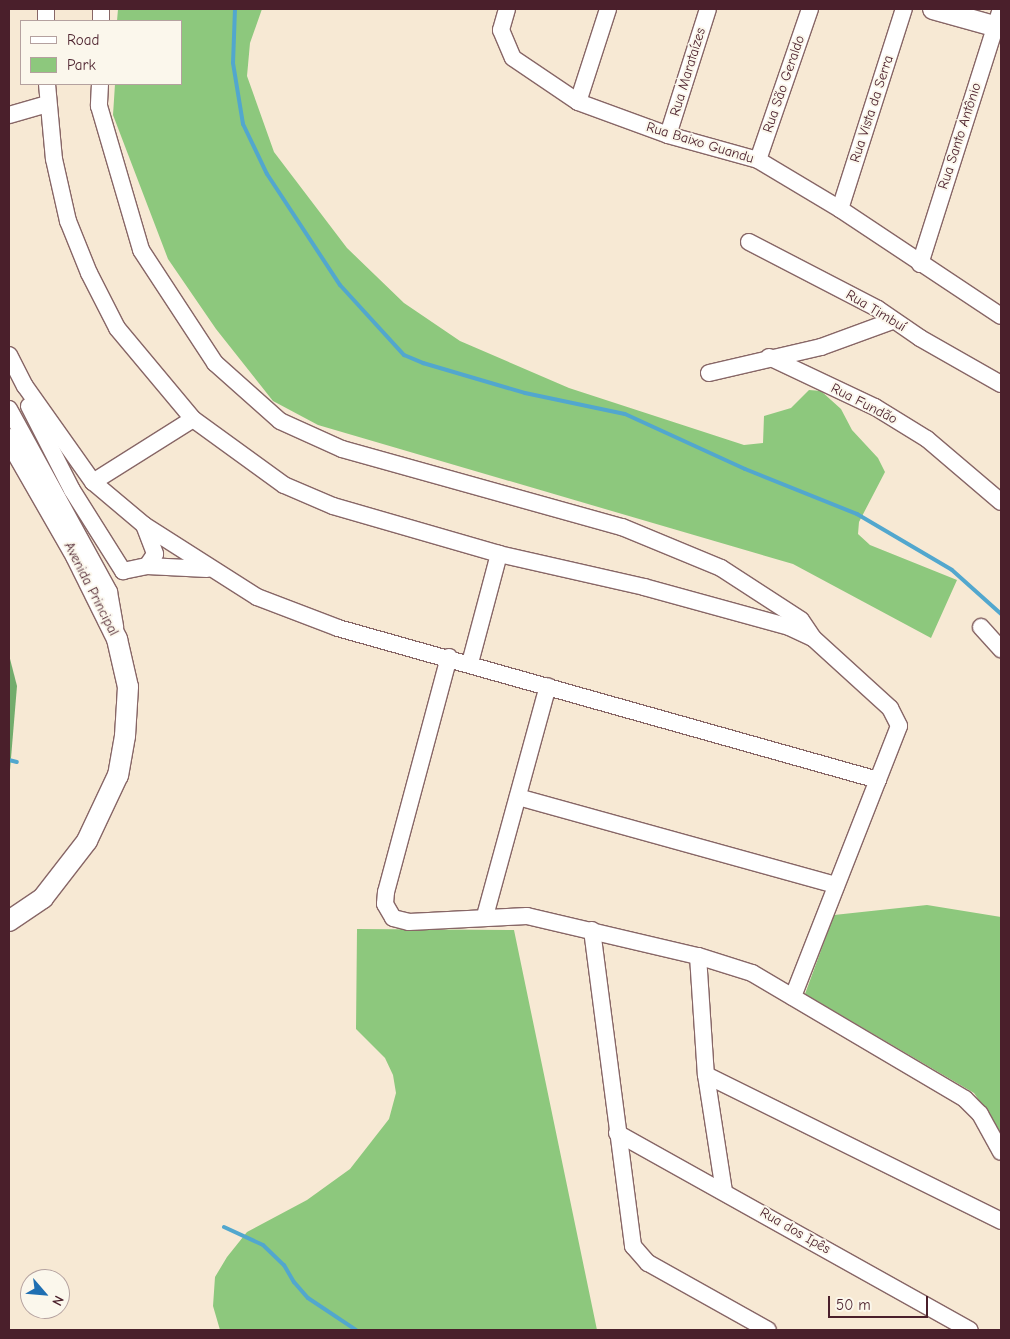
<!DOCTYPE html>
<meta charset="utf-8">
<style>
body{margin:0}
#map{position:relative;width:1010px;height:1339px;overflow:hidden;background:#f7e9d4;font-family:"Comic Neue",sans-serif}
div>[style]{position:absolute}
[style*='--x']{left:calc(var(--x)*1px);top:calc(var(--y)*1px);width:calc(var(--w)*1px);rotate:calc(var(--a)*1deg)}
.green>*{inset:0;background:#8dc87d}
.forest>*{inset:0;background:#72ac6c}
.stream>*{height:4px;margin:-2px;padding:0 2px;transform-origin:2px;border-radius:2px;background:#52a7ce}
.roads{filter:drop-shadow(1px 0 #876666) drop-shadow(-1px 0 #876666) drop-shadow(0 1px #876666) drop-shadow(0 -1px #876666)}
.minor>*{height:16px;margin:-8px;padding:0 8px;transform-origin:8px;border-radius:8px;background:#fff}
.tertiary>*{height:20px;margin:-10px;padding:0 10px;transform-origin:10px;border-radius:10px;background:#fff}
span{translate:-50% -50%;white-space:nowrap;text-align:center;line-height:1.15;-webkit-text-stroke:4px #fbf7ec;paint-order:stroke}
.street-label{font-size:14px;color:#4a1f2b}
.frame{position:absolute;inset:0;border:10px solid #4a1f2b;pointer-events:none}
.legend{position:absolute;left:20px;top:20px;width:162px;height:65px;box-sizing:border-box;background:#fbf7ec;border:1px solid #b4a19f;margin:0;padding:6px 9px;list-style:none;font-size:15px;color:#4a1f2b}
.legend li{display:flex;align-items:center;gap:10px;height:25px}
.legend b{width:25px;border:1px solid #b4a19f}
.north{position:absolute;left:20px;top:1269px;width:50px;height:50px;box-sizing:border-box;background:#fbf7ec;border:1px solid #b4a19f;border-radius:50%;rotate:117deg;font-size:14px;font-weight:700;line-height:20px;text-align:center;color:#4a1f2b}
.north::after{content:'';display:block;margin:auto;width:18px;height:22px;background:#1f6fb2;clip-path:polygon(50% 0,100% 100%,50% 72%,0 100%)}
.scale{position:absolute;left:828px;top:1296px;width:100px;height:22px;box-sizing:border-box;border:2px solid #4a1f2b;border-top:0;padding-left:6px;font-size:15px;line-height:18px;white-space:nowrap;color:#4a1f2b;-webkit-text-stroke:4px #fbf7ec;paint-order:stroke}
</style>
<div id="map">
<div class="green">
<i style="clip-path:polygon(118px 9px,262px 9px,250px 43px,247px 76px,274px 152px,347px 248px,404px 303px,460px 341px,569px 388px,744px 445px,763px 443px,764px 416px,791px 408px,809px 390px,821px 391px,841px 409px,852px 430px,878px 458px,885px 472px,859px 522px,858px 534px,870px 545px,957px 580px,931px 638px,793px 564px,318px 425px,273px 401px,216px 329px,168px 259px,113px 115px,115px 84px,181px 84px,181px 21px,117px 21px)"></i>
<i style="clip-path:polygon(927px 905px,1001px 917px,1001px 1133px,974px 1093px,805px 994px,834px 915px)"></i>
<i style="clip-path:polygon(357px 929px,514px 930px,597px 1330px,220px 1330px,213px 1306px,215px 1277px,227px 1257px,247px 1232px,307px 1200px,350px 1169px,389px 1119px,396px 1093px,393px 1075px,385px 1058px,356px 1029px)"></i>
</div>
<div class="forest">
<i style="clip-path:polygon(9px 655px,17px 686px,9px 782px)"></i>
</div>
<div class="stream">
<i style="--x:235;--y:9;--w:54;--a:92.1"></i>
<i style="--x:233;--y:63;--w:62;--a:80.7"></i>
<i style="--x:243;--y:124;--w:55;--a:64.4"></i>
<i style="--x:267;--y:174;--w:133;--a:56.7"></i>
<i style="--x:340;--y:285;--w:95;--a:47.6"></i>
<i style="--x:404;--y:355;--w:21;--a:23"></i>
<i style="--x:423;--y:363;--w:106;--a:16.4"></i>
<i style="--x:525;--y:393;--w:102;--a:11.9"></i>
<i style="--x:625;--y:414;--w:132;--a:24.6"></i>
<i style="--x:745;--y:469;--w:121;--a:21.9"></i>
<i style="--x:857;--y:514;--w:110;--a:30.5"></i>
<i style="--x:952;--y:570;--w:66;--a:41.9"></i>
<i style="--x:9;--y:760;--w:8;--a:14"></i>
<i style="--x:224;--y:1227;--w:43;--a:24.8"></i>
<i style="--x:263;--y:1245;--w:29;--a:44"></i>
<i style="--x:284;--y:1265;--w:20;--a:60"></i>
<i style="--x:294;--y:1282;--w:21;--a:49"></i>
<i style="--x:308;--y:1298;--w:58;--a:33.7"></i>
</div>
<div class="roads">
<div class="minor">
<i style="--x:46;--y:9;--w:12;--a:90"></i>
<i style="--x:507;--y:9;--w:22;--a:106"></i>
<i style="--x:501;--y:30;--w:30;--a:67"></i>
<i style="--x:513;--y:58;--w:78;--a:34.1"></i>
<i style="--x:578;--y:102;--w:96;--a:20.1"></i>
<i style="--x:668;--y:135;--w:93;--a:15.5"></i>
<i style="--x:758;--y:160;--w:96;--a:30.9"></i>
<i style="--x:840;--y:209;--w:193;--a:33.6"></i>
<i style="--x:101;--y:21;--w:12;--a:-90"></i>
<i style="--x:47;--y:84;--w:75;--a:84.7"></i>
<i style="--x:54;--y:159;--w:64;--a:77.3"></i>
<i style="--x:68;--y:221;--w:56;--a:68"></i>
<i style="--x:89;--y:273;--w:62;--a:63"></i>
<i style="--x:117;--y:328;--w:119;--a:50.1"></i>
<i style="--x:193;--y:419;--w:112;--a:36"></i>
<i style="--x:284;--y:485;--w:53;--a:23.2"></i>
<i style="--x:333;--y:506;--w:173;--a:16.1"></i>
<i style="--x:499;--y:554;--w:149;--a:12.8"></i>
<i style="--x:644;--y:587;--w:150;--a:15.4"></i>
<i style="--x:789;--y:627;--w:26;--a:25"></i>
<i style="--x:813;--y:638;--w:104;--a:42.3"></i>
<i style="--x:890;--y:708;--w:20;--a:63"></i>
<i style="--x:899;--y:726;--w:291;--a:111.4"></i>
<i style="--x:100;--y:84;--w:22;--a:93"></i>
<i style="--x:99;--y:106;--w:150;--a:73.7"></i>
<i style="--x:141;--y:250;--w:135;--a:56.8"></i>
<i style="--x:215;--y:363;--w:87;--a:41.7"></i>
<i style="--x:280;--y:421;--w:68;--a:24.3"></i>
<i style="--x:342;--y:449;--w:291;--a:15.6"></i>
<i style="--x:622;--y:527;--w:107;--a:22.5"></i>
<i style="--x:721;--y:568;--w:95;--a:33"></i>
<i style="--x:801;--y:620;--w:22;--a:56"></i>
<i style="--x:578;--y:102;--w:98;--a:-72.1"></i>
<i style="--x:9;--y:115;--w:40;--a:-16"></i>
<i style="--x:668;--y:135;--w:132;--a:-72.4"></i>
<i style="--x:758;--y:160;--w:160;--a:-71"></i>
<i style="--x:840;--y:209;--w:210;--a:-72.3"></i>
<i style="--x:749;--y:242;--w:145;--a:27.4"></i>
<i style="--x:878;--y:309;--w:51;--a:34.6"></i>
<i style="--x:920;--y:338;--w:93;--a:29.6"></i>
<i style="--x:920;--y:264;--w:268;--a:-72.4"></i>
<i style="--x:9;--y:355;--w:35;--a:63"></i>
<i style="--x:25;--y:386;--w:118;--a:54.7"></i>
<i style="--x:93;--y:482;--w:67;--a:40.1"></i>
<i style="--x:144;--y:525;--w:134;--a:32.5"></i>
<i style="--x:257;--y:597;--w:87;--a:20.9"></i>
<i style="--x:338;--y:628;--w:561;--a:15.72"></i>
<i style="--x:769;--y:357;--w:117;--a:25.3"></i>
<i style="--x:875;--y:407;--w:61;--a:31.6"></i>
<i style="--x:927;--y:439;--w:97;--a:40.4"></i>
<i style="--x:709;--y:373;--w:115;--a:-13.1"></i>
<i style="--x:821;--y:347;--w:76;--a:-20.1"></i>
<i style="--x:29;--y:406;--w:94;--a:62.9"></i>
<i style="--x:72;--y:490;--w:96;--a:57.8"></i>
<i style="--x:123;--y:571;--w:25;--a:-12"></i>
<i style="--x:147;--y:566;--w:60;--a:2.9"></i>
<i style="--x:9;--y:409;--w:209;--a:61.3"></i>
<i style="--x:109;--y:592;--w:36;--a:80"></i>
<i style="--x:93;--y:482;--w:118;--a:-32.2"></i>
<i style="--x:144;--y:525;--w:31;--a:69"></i>
<i style="--x:155;--y:554;--w:14;--a:124"></i>
<i style="--x:981;--y:627;--w:30;--a:48"></i>
<i style="--x:449;--y:657;--w:243;--a:105"></i>
<i style="--x:386;--y:892;--w:12;--a:95"></i>
<i style="--x:385;--y:904;--w:16;--a:60"></i>
<i style="--x:393;--y:918;--w:16;--a:14"></i>
<i style="--x:409;--y:922;--w:118;--a:-2.9"></i>
<i style="--x:527;--y:916;--w:176;--a:13.2"></i>
<i style="--x:698;--y:956;--w:57;--a:17.5"></i>
<i style="--x:752;--y:973;--w:247;--a:30.6"></i>
<i style="--x:965;--y:1099;--w:21;--a:45"></i>
<i style="--x:980;--y:1114;--w:43;--a:61.1"></i>
<i style="--x:470;--y:663;--w:113;--a:-75.1"></i>
<i style="--x:518;--y:797;--w:330;--a:15.5"></i>
<i style="--x:485;--y:916;--w:238;--a:-74.7"></i>
<i style="--x:592;--y:930;--w:319;--a:82.6"></i>
<i style="--x:633;--y:1246;--w:23;--a:49"></i>
<i style="--x:648;--y:1263;--w:137;--a:29.2"></i>
<i style="--x:698;--y:956;--w:119;--a:86.2"></i>
<i style="--x:706;--y:1075;--w:117;--a:81.2"></i>
<i style="--x:706;--y:1075;--w:329;--a:26.3"></i>
<i style="--x:617;--y:1133;--w:404;--a:29.2"></i>
</div>
<div class="tertiary">
<i style="--x:933;--y:9;--w:71;--a:15.6"></i>
<i style="--x:9;--y:439;--w:135;--a:60.2"></i>
<i style="--x:76;--y:556;--w:93;--a:63.7"></i>
<i style="--x:117;--y:639;--w:49;--a:77.1"></i>
<i style="--x:128;--y:687;--w:49;--a:93.5"></i>
<i style="--x:125;--y:736;--w:40;--a:100"></i>
<i style="--x:118;--y:775;--w:73;--a:115.2"></i>
<i style="--x:87;--y:841;--w:72;--a:127.7"></i>
<i style="--x:43;--y:898;--w:41;--a:145.9"></i>
</div>
</div>
<div class="street-label">
<span style="left:688px;top:72px;rotate:-73deg">Rua Marataízes</span>
<span style="left:784px;top:84px;rotate:-71deg">Rua São Geraldo</span>
<span style="left:872px;top:109px;rotate:-72deg">Rua Vista da Serra</span>
<span style="left:960px;top:136px;rotate:-72deg">Rua Santo Antônio</span>
<span style="left:700px;top:143px;rotate:17deg">Rua Baixo Guandu</span>
<span style="left:876px;top:311px;rotate:31deg">Rua Timbuí</span>
<span style="left:864px;top:404px;rotate:27deg">Rua Fundão</span>
<span style="left:91px;top:589px;rotate:63deg">Avenida Principal</span>
<span style="left:795px;top:1231px;rotate:30deg">Rua dos Ipês</span>
</div>
<div class="frame"></div>
<ul class="legend">
<li><b style="height:6px;background:#fff"></b>Road</li>
<li><b style="height:14px;background:#8dc87d"></b>Park</li>
</ul>
<div class="north">N</div>
<div class="scale">50 m</div>
</div>
